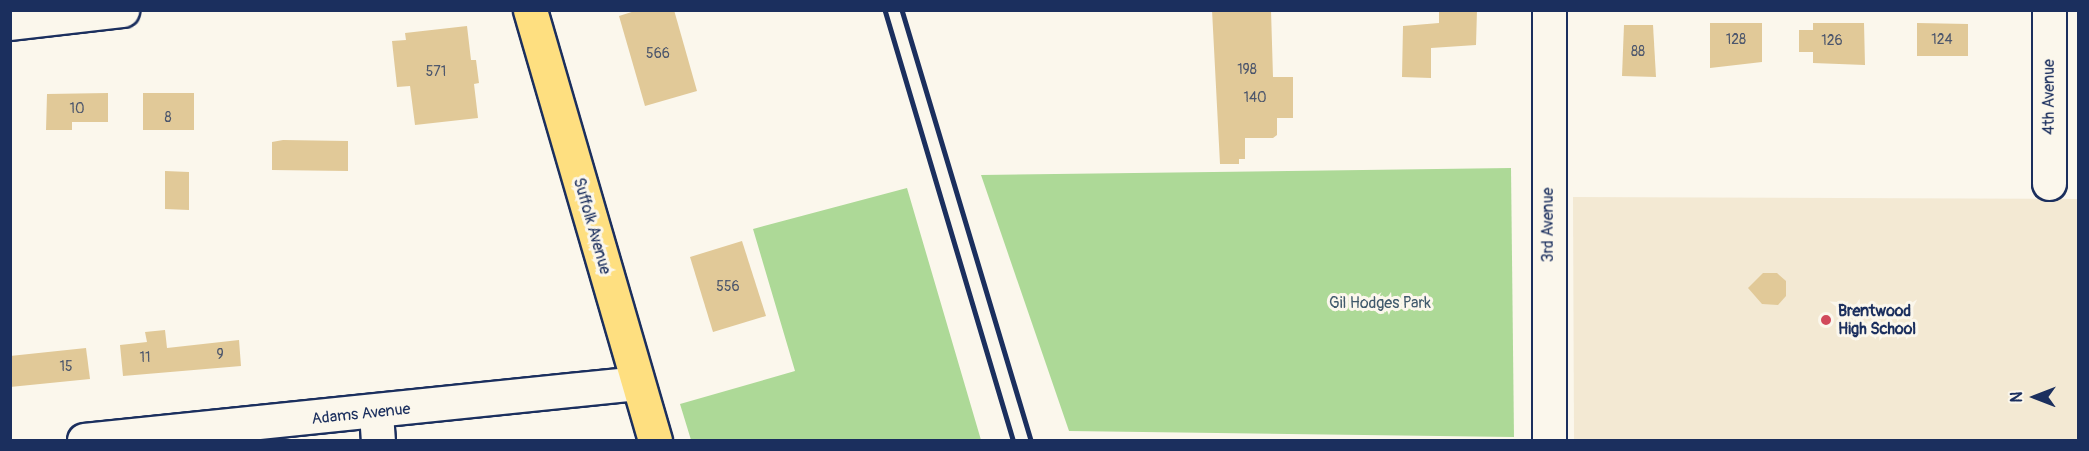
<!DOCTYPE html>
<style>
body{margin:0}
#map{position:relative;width:2089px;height:451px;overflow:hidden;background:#fbf7ec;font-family:Pangolin,sans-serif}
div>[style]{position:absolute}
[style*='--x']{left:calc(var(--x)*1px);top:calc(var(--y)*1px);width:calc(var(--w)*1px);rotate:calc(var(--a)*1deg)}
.built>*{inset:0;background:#f3e9d3}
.green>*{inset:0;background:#add997}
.building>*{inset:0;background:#e1c998}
.roads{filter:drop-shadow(2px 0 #1b2f5e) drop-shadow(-2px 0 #1b2f5e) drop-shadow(0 2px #1b2f5e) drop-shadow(0 -2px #1b2f5e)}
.minor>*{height:33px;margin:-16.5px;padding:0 16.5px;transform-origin:16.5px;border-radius:16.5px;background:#fbf7ec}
.major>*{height:33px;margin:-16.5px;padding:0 16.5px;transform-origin:16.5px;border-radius:16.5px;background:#fedf80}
.rail>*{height:4.5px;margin:-2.25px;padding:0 2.25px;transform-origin:2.25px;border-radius:2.25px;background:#1b2f5e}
.dots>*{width:16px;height:16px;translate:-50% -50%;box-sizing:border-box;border:3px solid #fbf7ec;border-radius:50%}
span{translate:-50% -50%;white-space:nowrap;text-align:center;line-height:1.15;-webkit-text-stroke:6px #fbf7ec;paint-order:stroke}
.number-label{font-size:14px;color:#4c566c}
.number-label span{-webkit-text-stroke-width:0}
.street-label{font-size:16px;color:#1b2f5e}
.park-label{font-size:16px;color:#405a6c}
.poi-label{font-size:16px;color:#1b2f5e;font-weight:700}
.left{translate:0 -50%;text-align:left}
.frame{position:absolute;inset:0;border:12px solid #1b2f5e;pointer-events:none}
.north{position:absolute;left:2005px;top:367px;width:60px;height:60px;-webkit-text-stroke:4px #fbf7ec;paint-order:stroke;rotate:270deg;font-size:16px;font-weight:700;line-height:24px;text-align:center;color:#1b2f5e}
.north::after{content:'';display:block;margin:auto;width:21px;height:27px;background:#1b2f5e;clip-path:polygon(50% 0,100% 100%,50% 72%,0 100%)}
</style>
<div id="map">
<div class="built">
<i style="clip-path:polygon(1573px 197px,2078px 199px,2078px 440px,1574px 440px)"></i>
</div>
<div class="green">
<i style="clip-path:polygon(1511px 168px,1514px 437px,1069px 431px,981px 175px)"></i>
<i style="clip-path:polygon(907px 188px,981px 440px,691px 440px,680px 404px,795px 371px,753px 229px)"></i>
</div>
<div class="building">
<i style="clip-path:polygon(638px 10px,674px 10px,697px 91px,645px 106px,619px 16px)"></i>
<i style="clip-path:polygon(1212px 10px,1271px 10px,1273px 77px,1293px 77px,1293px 118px,1277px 118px,1277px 135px,1273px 138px,1245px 138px,1245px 159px,1239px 159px,1239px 164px,1220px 164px)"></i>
<i style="clip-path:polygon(1477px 10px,1476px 45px,1431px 48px,1431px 78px,1402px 77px,1403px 26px,1439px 23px,1439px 12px)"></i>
<i style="clip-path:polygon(1710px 23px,1762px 23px,1762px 62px,1710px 68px)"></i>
<i style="clip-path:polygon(1813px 23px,1864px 23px,1865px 65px,1813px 63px,1813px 52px,1799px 52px,1799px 30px,1813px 30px)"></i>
<i style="clip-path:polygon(1917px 23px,1968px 24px,1968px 56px,1917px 56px)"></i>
<i style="clip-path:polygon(1624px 25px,1653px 25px,1656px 77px,1622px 76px)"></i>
<i style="clip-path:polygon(467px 26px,471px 60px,476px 60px,479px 83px,474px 84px,478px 118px,415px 125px,410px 86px,397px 87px,392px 41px,406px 40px,405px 33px)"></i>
<i style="clip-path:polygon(108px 93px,108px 122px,72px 122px,72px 130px,46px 130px,47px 94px)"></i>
<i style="clip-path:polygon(143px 93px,194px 93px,194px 130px,143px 130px)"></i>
<i style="clip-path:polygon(283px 140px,348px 141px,348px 171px,272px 170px,272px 142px)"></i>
<i style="clip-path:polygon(165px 171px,189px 172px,189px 210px,165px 209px)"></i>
<i style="clip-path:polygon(742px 241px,766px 316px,713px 332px,690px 257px)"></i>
<i style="clip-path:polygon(1763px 273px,1777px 273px,1786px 281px,1786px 296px,1778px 305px,1762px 304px,1748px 288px)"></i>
<i style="clip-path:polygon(165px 330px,167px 348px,239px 340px,241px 366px,123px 376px,120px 345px,147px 342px,145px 332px)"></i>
<i style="clip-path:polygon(86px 348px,90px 379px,10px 387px,10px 356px)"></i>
</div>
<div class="roads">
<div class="minor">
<i style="--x:2049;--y:10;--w:173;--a:90"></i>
<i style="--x:10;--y:23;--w:113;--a:-6.6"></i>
<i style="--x:376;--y:413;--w:27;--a:86"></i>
<i style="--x:84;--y:440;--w:556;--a:-5.88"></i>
<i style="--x:1549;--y:440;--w:430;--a:-90"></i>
</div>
<div class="major">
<i style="--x:530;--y:10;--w:448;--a:73.8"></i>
</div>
</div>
<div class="rail">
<i style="--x:885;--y:10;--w:449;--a:73.4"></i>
<i style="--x:902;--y:10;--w:449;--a:73.3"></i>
</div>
<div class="dots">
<i style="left:1826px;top:320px;background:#d1495b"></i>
</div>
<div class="number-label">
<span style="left:1736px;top:40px">128</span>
<span style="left:1942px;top:40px">124</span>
<span style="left:1832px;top:41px">126</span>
<span style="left:1638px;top:52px">88</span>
<span style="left:658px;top:54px">566</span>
<span style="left:1247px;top:70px">198</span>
<span style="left:436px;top:72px">571</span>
<span style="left:1255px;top:98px">140</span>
<span style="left:77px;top:109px">10</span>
<span style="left:168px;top:118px">8</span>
<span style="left:728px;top:287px">556</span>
<span style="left:220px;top:355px">9</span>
<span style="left:145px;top:358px">11</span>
<span style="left:66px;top:367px">15</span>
</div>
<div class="street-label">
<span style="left:2049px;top:97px;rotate:-90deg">4th Avenue</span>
<span style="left:1548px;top:225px;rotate:-90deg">3rd Avenue</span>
<span style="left:592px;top:226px;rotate:74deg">Suffolk Avenue</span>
<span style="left:361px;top:414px;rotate:-6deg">Adams Avenue</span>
</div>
<div class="park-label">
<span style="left:1380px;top:303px">Gil Hodges Park</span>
</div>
<div class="poi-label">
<span class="left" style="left:1838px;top:320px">Brentwood<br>High School</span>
</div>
<div class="frame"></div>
<div class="north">N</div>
</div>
